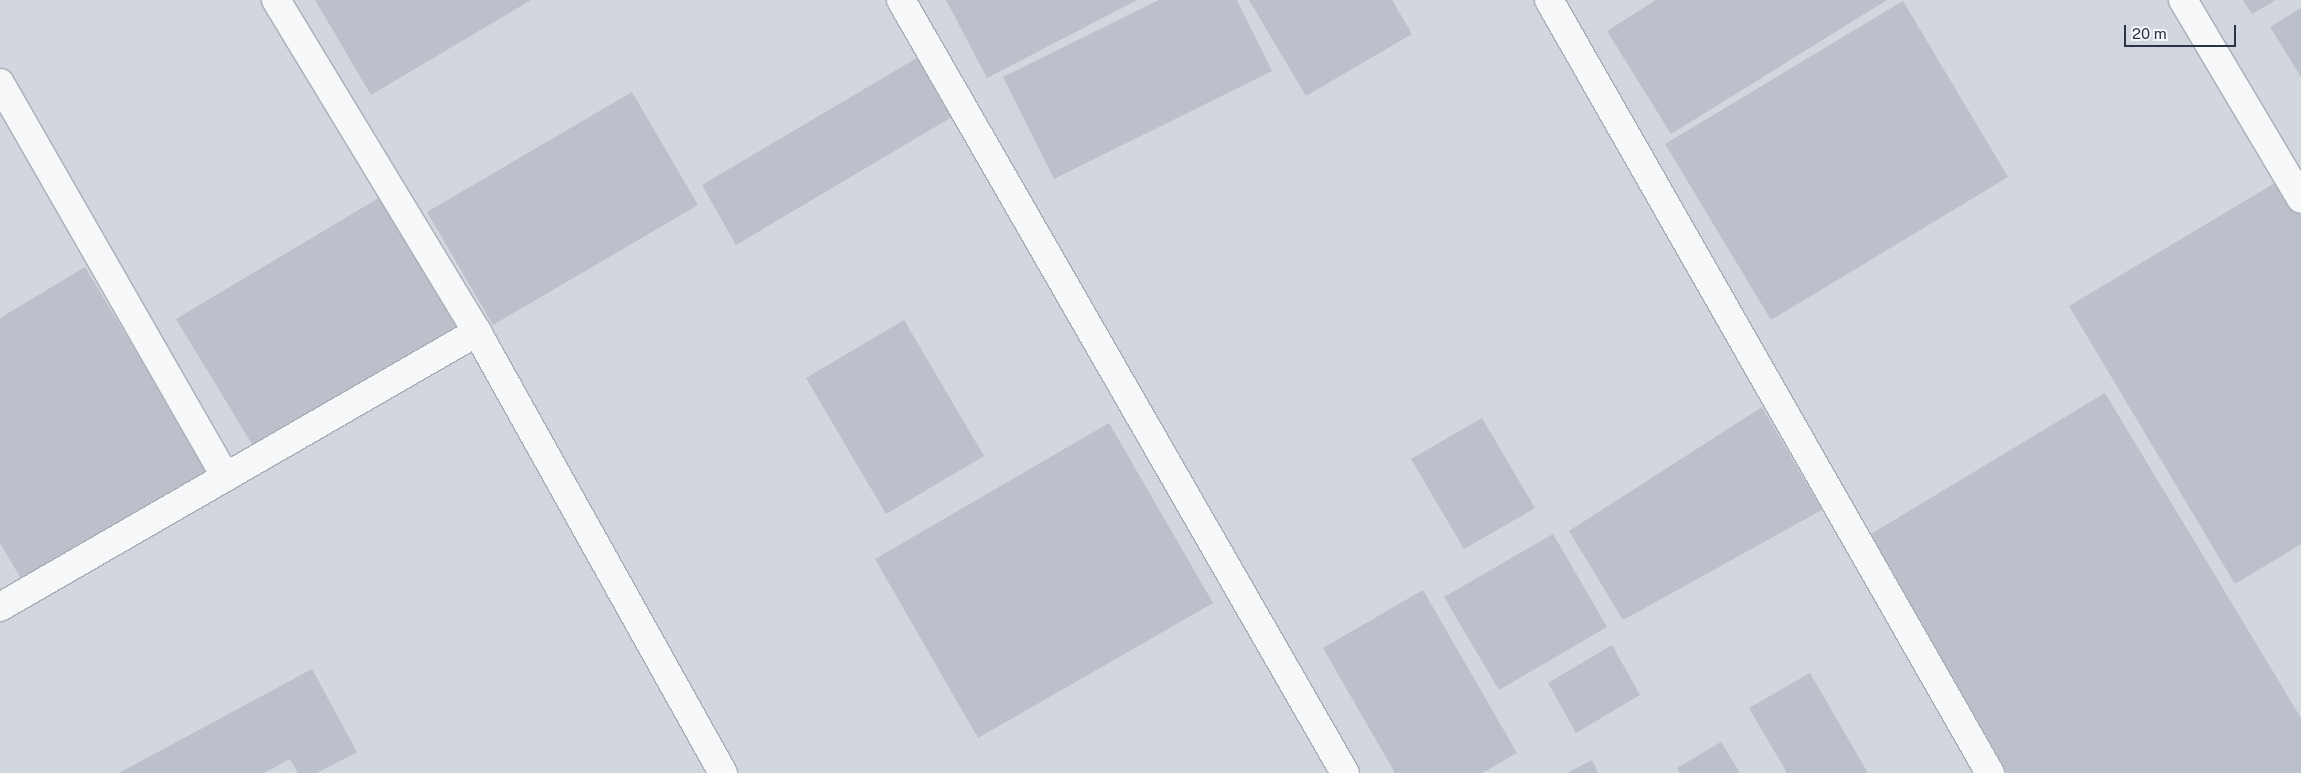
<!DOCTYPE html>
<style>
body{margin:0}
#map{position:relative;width:2301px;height:773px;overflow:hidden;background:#e4e7ec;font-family:"Public Sans",sans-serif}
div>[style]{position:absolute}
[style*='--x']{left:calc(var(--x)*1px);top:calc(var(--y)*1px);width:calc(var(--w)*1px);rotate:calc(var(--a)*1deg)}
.built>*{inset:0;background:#d2d6de}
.building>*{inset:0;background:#bbc0ca}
.roads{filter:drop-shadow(1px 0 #a9aeb7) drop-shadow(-1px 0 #a9aeb7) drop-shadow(0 1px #a9aeb7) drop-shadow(0 -1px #a9aeb7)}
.minor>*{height:28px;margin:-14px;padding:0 14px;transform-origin:14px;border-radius:14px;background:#f7f8fa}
span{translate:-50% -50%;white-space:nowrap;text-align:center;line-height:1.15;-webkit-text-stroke:5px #f4f6f9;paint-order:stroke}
.scale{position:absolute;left:2124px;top:25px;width:112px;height:22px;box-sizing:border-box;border:2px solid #2b3445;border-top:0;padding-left:6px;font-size:15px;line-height:18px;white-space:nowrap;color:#2b3445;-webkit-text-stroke:4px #f4f6f9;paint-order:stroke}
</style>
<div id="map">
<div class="built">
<i style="clip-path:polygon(0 0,2301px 0,2301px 773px,0 773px)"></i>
</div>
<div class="building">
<i style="clip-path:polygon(315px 0,531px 0,371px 95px)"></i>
<i style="clip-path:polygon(946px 0,1137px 0,987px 78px)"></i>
<i style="clip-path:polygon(1159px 0,1237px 0,1272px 71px,1054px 179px,1003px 77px)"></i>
<i style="clip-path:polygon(1249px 0,1392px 0,1412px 34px,1306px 96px)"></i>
<i style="clip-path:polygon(1656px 0,1887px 0,1671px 134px,1607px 31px)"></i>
<i style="clip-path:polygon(2243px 0,2276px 0,2252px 14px)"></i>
<i style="clip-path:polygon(1903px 1px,2008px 177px,1771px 320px,1665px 144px)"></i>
<i style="clip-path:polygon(2301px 8px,2301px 77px,2270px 27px)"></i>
<i style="clip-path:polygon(927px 52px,962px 111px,736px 245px,702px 185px)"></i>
<i style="clip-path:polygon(632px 92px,698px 205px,493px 325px,427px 212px)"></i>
<i style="clip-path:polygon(2285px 177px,2301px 204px,2301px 544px,2235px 584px,2069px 306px)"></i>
<i style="clip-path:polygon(387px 193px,467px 327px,258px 454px,176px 319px)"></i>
<i style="clip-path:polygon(85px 267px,208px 471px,23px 582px,0 543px,0 318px)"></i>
<i style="clip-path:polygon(904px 320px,984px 456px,886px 514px,806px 378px)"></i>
<i style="clip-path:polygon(2105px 393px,2301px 718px,2301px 773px,2007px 773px,1866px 537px)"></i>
<i style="clip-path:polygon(1762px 407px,1822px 510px,1623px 620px,1569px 531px)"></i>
<i style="clip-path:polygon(1482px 418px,1535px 508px,1464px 549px,1411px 459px)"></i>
<i style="clip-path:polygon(1109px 423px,1213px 603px,978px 738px,875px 559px)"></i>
<i style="clip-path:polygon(1553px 534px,1607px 627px,1499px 690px,1444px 597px)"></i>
<i style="clip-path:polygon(1423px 590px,1517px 753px,1482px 773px,1395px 773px,1323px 648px)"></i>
<i style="clip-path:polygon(1612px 645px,1640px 695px,1576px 733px,1548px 683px)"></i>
<i style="clip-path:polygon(312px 669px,357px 752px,317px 773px,298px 773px,290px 759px,264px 773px,119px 773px)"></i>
<i style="clip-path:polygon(1810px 673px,1868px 773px,1787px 773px,1749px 708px)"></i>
<i style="clip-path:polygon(1721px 742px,1740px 773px,1680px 773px,1677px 768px)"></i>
<i style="clip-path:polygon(1592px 760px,1598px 773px,1567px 773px)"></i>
</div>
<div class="roads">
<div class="minor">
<i style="--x:276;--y:0;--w:388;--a:58.8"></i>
<i style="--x:477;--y:332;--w:505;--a:60.85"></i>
<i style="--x:901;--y:0;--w:891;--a:60.13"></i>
<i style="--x:1549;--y:0;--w:890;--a:60.3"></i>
<i style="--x:2183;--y:0;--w:231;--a:59.3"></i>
<i style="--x:0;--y:83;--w:454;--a:60.2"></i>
<i style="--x:0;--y:607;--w:551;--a:-29.96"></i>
</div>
</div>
<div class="scale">20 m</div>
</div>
